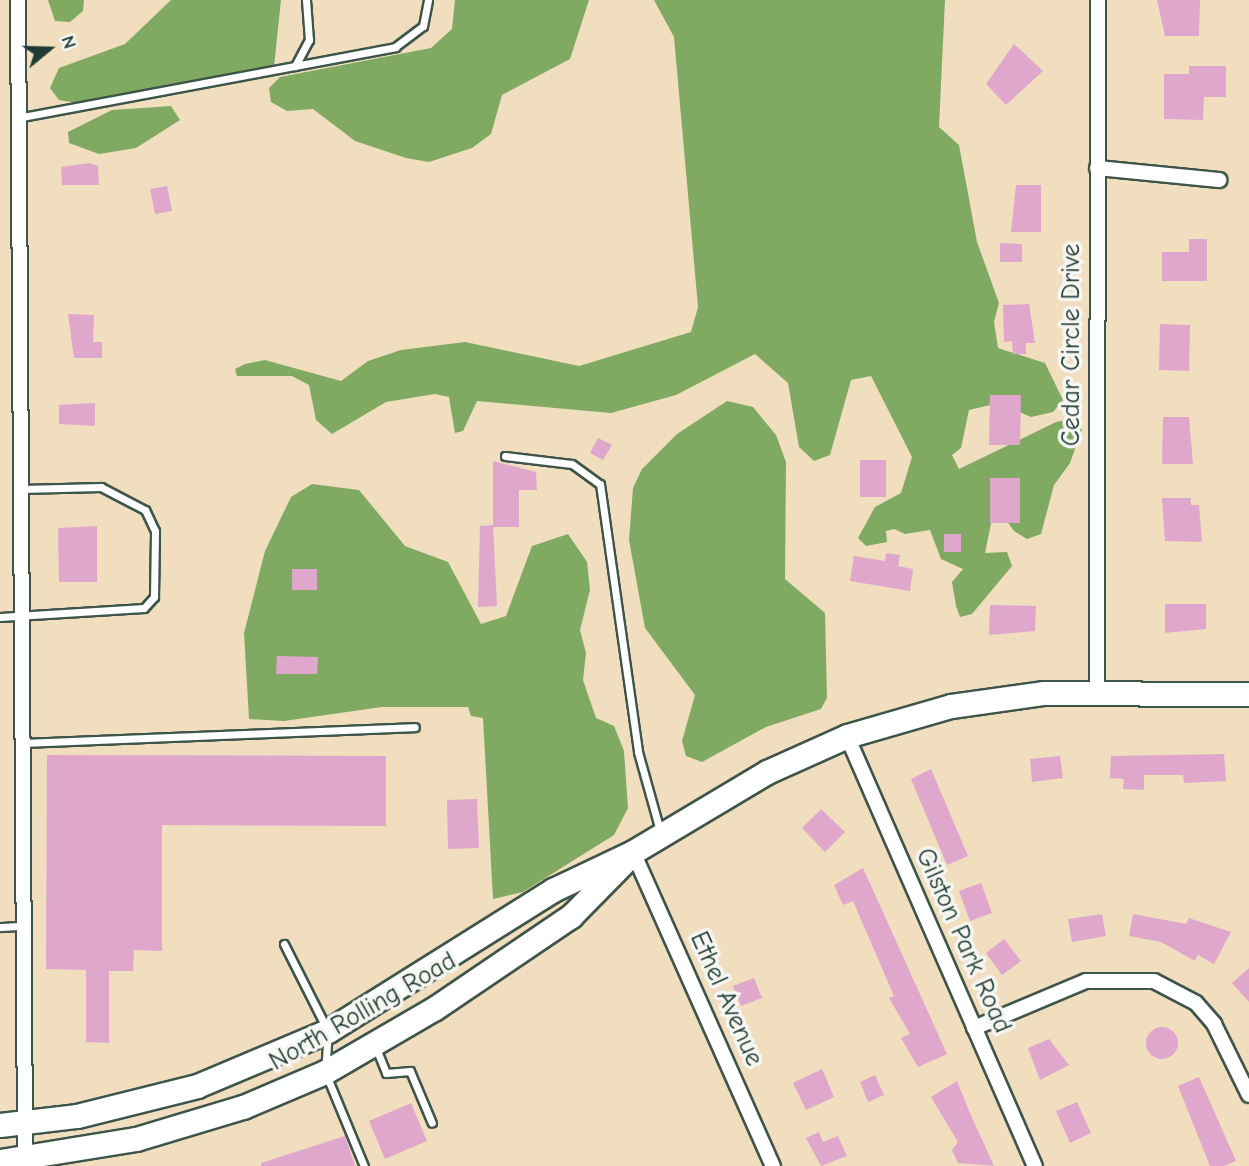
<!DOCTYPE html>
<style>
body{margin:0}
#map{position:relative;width:1249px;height:1166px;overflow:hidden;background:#f0debf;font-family:"Comic Neue",sans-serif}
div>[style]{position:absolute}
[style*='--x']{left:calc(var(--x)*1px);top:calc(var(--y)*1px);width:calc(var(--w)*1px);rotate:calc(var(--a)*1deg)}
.forest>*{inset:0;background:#80aa62}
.building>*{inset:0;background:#e0a7cd}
.round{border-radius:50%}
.roads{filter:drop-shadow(2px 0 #3e5549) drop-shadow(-2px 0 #3e5549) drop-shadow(0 2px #3e5549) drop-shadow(0 -2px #3e5549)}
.service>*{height:7px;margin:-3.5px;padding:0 3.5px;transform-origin:3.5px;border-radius:3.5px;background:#fff}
.minor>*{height:14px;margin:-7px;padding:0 7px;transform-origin:7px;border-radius:7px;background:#fff}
.primary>*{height:23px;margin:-11.5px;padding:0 11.5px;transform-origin:11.5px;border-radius:11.5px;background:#fff}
span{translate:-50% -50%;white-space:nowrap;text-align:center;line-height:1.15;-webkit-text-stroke:7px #f6f6f2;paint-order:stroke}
.street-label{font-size:26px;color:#1f3d34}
.north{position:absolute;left:14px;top:14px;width:70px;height:70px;-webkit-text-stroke:5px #f6f6f2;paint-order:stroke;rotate:71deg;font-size:19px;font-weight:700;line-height:28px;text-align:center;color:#1f3d34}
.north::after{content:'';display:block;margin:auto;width:24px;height:32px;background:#1f3d34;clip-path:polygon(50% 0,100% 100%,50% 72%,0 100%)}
</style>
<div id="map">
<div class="forest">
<i style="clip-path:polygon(48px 0,84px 0,83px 11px,70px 22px,55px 21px)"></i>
<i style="clip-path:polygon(171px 0,281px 0,274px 67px,77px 103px,59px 100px,50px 88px,59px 68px,125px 44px)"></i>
<i style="clip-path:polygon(455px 0,589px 0,570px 59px,502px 95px,491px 134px,472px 148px,429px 162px,406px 158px,355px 141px,313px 109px,287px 111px,271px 102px,269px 88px,280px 77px,431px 48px,452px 29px)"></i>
<i style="clip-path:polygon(654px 0,945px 0,939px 127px,959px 145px,977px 242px,999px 303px,994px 322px,998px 348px,1045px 363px,1063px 400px,1053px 412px,1031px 417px,999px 403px,969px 410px,961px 448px,952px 455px,959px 469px,1056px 422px,1072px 419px,1082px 430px,1070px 463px,1054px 485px,1041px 534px,1027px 539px,1014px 531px,995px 504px,985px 553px,1007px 552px,1012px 566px,972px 614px,960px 617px,956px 606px,952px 582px,963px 569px,941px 559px,930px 530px,905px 534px,894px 529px,886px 531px,887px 542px,866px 546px,858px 538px,875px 507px,901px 493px,912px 457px,871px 376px,851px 380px,830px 455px,814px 461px,799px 447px,788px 383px,755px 354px,676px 395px,611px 413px,477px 401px,463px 431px,455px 433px,449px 397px,435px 394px,386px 402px,332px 434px,316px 420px,309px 385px,292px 376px,237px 376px,235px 369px,245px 364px,265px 360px,341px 381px,368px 361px,401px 350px,465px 342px,579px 366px,691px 332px,698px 307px,674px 37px)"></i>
<i style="clip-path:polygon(171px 106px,180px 120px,136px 148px,99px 154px,69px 143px,68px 132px,112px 110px)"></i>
<i style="clip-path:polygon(727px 401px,753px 407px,776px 435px,786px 462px,785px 579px,825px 613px,827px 698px,821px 709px,766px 727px,702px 762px,686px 756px,682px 741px,695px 695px,645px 628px,629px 540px,633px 488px,642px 469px,677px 434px)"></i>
<i style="clip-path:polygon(312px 484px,359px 490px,405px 546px,448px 562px,481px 624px,506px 616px,532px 546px,568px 534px,587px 562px,590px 590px,580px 630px,586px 653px,583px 680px,596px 718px,614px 726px,624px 751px,628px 808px,614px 835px,523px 892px,493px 899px,483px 718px,471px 716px,468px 707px,382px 707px,284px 721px,249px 719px,244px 633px,265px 551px,291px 497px)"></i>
</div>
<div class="building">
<i style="clip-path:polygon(1157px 0,1200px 0,1199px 36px,1165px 36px)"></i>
<i style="clip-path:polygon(1014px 44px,1043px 71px,1006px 105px,986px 84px)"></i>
<i style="clip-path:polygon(1189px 66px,1226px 66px,1226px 97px,1204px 97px,1203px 120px,1164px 119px,1164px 74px,1189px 74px)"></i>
<i style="clip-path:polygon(89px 163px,98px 166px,99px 185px,62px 185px,61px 167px)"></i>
<i style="clip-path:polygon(1016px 185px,1041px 185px,1041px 232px,1011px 232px)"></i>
<i style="clip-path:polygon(167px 186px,172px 211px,155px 214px,150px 189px)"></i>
<i style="clip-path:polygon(1189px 239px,1207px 239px,1207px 281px,1162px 281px,1162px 252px,1189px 252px)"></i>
<i style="clip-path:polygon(1000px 243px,1022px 244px,1022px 262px,1000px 262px)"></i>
<i style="clip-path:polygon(1029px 304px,1035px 343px,1026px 343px,1026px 354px,1013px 354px,1012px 341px,1004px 342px,1003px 305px)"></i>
<i style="clip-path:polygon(68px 314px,94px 315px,93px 342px,102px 342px,102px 358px,74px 358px)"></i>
<i style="clip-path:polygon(1160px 324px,1190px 325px,1189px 371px,1159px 370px)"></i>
<i style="clip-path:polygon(990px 395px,1021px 395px,1020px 445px,989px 445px)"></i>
<i style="clip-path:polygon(95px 403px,95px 426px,59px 424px,59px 405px)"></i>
<i style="clip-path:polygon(1163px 417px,1189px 417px,1193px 464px,1162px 464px)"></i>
<i style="clip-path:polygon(598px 438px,612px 445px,603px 460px,590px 453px)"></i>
<i style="clip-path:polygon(860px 460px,886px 460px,886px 497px,860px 497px)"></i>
<i style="clip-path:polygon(493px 461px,536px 472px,537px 490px,519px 490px,519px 527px,493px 527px)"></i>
<i style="clip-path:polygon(990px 478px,1020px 478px,1020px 523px,990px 523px)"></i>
<i style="clip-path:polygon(1162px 498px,1191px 498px,1191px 505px,1199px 505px,1202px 542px,1165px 541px)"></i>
<i style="clip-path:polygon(493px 525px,497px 606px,478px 607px,480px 526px)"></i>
<i style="clip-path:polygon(97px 526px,97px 582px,59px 582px,58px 528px)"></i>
<i style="clip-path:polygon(944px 534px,961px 534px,961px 552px,944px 552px)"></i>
<i style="clip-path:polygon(886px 553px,900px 555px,898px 566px,913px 569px,910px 591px,850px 581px,854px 556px,885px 561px)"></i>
<i style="clip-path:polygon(292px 569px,317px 569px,317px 590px,292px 590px)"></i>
<i style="clip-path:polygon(1165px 604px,1206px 604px,1206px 629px,1165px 633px)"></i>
<i style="clip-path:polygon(990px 605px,1036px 606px,1035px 631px,989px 635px)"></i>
<i style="clip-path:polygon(277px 656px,318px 657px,317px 674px,276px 674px)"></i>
<i style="clip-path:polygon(1224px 754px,1226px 781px,1184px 783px,1183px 775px,1144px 775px,1144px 790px,1123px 789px,1124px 779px,1110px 778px,1111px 756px)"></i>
<i style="clip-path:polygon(47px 755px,386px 756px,386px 826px,162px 825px,162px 951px,134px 950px,133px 971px,109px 971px,109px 1043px,86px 1042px,86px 970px,46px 969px)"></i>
<i style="clip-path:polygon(1060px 756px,1063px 778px,1032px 782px,1030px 759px)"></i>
<i style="clip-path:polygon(931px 769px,968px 856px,947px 865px,911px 779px)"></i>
<i style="clip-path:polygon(477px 799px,479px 848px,448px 849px,447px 800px)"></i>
<i style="clip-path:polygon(821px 809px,845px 832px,825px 852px,802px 828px)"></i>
<i style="clip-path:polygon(863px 868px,947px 1054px,918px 1067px,901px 1038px,910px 1034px,889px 998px,894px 996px,853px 901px,843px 905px,834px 885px)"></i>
<i style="clip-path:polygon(981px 883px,992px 913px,970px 921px,959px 891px)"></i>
<i style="clip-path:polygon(1102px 914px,1106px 936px,1072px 942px,1068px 919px)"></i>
<i style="clip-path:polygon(1133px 914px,1186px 924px,1189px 918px,1231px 932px,1214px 964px,1198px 955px,1195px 961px,1161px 942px,1129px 936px)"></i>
<i style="clip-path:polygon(1004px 939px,1021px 961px,1002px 975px,986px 953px)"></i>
<i style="clip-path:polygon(1249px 968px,1249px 1002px,1232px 983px)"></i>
<i style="clip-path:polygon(754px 978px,762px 998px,741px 1006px,733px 986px)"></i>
<i class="round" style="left:1146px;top:1027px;width:32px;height:32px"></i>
<i style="clip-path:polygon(1049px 1039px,1069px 1065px,1040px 1080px,1028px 1048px)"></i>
<i style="clip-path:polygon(822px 1069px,834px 1097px,806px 1110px,793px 1083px)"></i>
<i style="clip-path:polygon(875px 1075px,884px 1095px,868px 1102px,860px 1082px)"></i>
<i style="clip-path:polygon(1199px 1077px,1236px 1161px,1224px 1166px,1210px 1166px,1178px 1086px)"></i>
<i style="clip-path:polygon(957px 1081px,970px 1113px,994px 1166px,958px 1163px,952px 1150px,958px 1142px,931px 1097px)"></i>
<i style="clip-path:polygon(1077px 1102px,1091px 1133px,1070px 1143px,1056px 1111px)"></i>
<i style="clip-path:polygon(411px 1103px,427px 1141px,385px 1159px,369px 1121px)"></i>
<i style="clip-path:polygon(819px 1132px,823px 1142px,838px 1136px,847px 1156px,821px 1166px,806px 1138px)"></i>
<i style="clip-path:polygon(345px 1136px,355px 1166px,261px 1166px,261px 1163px)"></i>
</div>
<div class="roads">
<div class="service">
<i style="--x:295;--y:66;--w:30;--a:-62"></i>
<i style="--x:309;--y:40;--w:40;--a:-94.3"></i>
<i style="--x:17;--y:118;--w:385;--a:-10.6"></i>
<i style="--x:395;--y:47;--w:35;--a:-37"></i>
<i style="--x:423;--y:26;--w:26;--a:-79"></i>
<i style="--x:505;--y:456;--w:67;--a:6.8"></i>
<i style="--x:572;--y:464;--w:34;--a:36"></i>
<i style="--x:600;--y:484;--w:271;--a:81.9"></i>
<i style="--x:638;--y:752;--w:82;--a:74.4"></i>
<i style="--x:0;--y:617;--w:144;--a:-3.6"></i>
<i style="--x:144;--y:608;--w:15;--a:-48"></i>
<i style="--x:154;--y:597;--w:66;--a:-89.1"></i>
<i style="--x:155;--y:531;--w:23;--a:-115"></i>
<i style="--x:145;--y:510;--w:50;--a:-152.4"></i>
<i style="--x:101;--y:487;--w:80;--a:178.6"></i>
<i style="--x:20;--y:743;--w:395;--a:-2.3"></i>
<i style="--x:0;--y:927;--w:19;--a:-3"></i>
<i style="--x:284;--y:944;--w:97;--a:63.2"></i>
<i style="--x:328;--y:1031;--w:41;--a:94.2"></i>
<i style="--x:325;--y:1072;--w:102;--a:67.5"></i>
<i style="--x:376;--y:1048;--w:27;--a:68"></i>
<i style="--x:386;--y:1073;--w:24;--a:-5"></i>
<i style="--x:410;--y:1071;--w:56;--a:67.1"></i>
</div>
<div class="minor">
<i style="--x:18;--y:0;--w:1158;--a:89.65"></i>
<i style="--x:1097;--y:168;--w:123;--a:5.6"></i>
<i style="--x:1097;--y:690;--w:690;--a:-89.92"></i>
<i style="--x:847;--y:736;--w:469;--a:66.4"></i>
<i style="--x:633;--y:852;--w:344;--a:66"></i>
<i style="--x:974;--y:1028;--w:121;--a:-22.8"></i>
<i style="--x:1086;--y:981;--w:68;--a:0"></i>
<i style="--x:1154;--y:981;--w:47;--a:27.6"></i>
<i style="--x:1196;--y:1003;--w:28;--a:49"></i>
<i style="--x:1214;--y:1024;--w:79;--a:63.8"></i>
</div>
<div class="primary">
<i style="--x:0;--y:1125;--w:78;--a:-6.7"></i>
<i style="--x:77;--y:1116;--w:124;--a:-14"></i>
<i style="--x:197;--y:1086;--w:142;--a:-22.8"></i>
<i style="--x:328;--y:1031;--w:266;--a:-32.1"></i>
<i style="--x:553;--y:890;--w:89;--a:-25.4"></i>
<i style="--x:633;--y:852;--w:156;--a:-30.8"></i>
<i style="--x:767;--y:772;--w:88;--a:-24.2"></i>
<i style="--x:847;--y:736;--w:108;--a:-16.1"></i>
<i style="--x:951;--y:706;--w:94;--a:-8"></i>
<i style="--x:1044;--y:693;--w:205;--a:0.3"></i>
<i style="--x:0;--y:1161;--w:138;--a:-9.2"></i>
<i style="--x:136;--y:1139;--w:112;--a:-16.7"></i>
<i style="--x:243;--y:1107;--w:89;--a:-23.1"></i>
<i style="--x:325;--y:1072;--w:127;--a:-30.2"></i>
<i style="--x:435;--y:1008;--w:164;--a:-34.1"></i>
<i style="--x:571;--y:916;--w:86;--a:-45.5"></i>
</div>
</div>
<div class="street-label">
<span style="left:1072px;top:345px;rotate:-90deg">Cedar Circle Drive</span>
<span style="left:963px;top:941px;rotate:66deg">Gilston Park Road</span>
<span style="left:726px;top:999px;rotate:66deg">Ethel Avenue</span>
<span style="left:363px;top:1012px;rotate:-30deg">North Rolling Road</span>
</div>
<div class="north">N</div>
</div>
